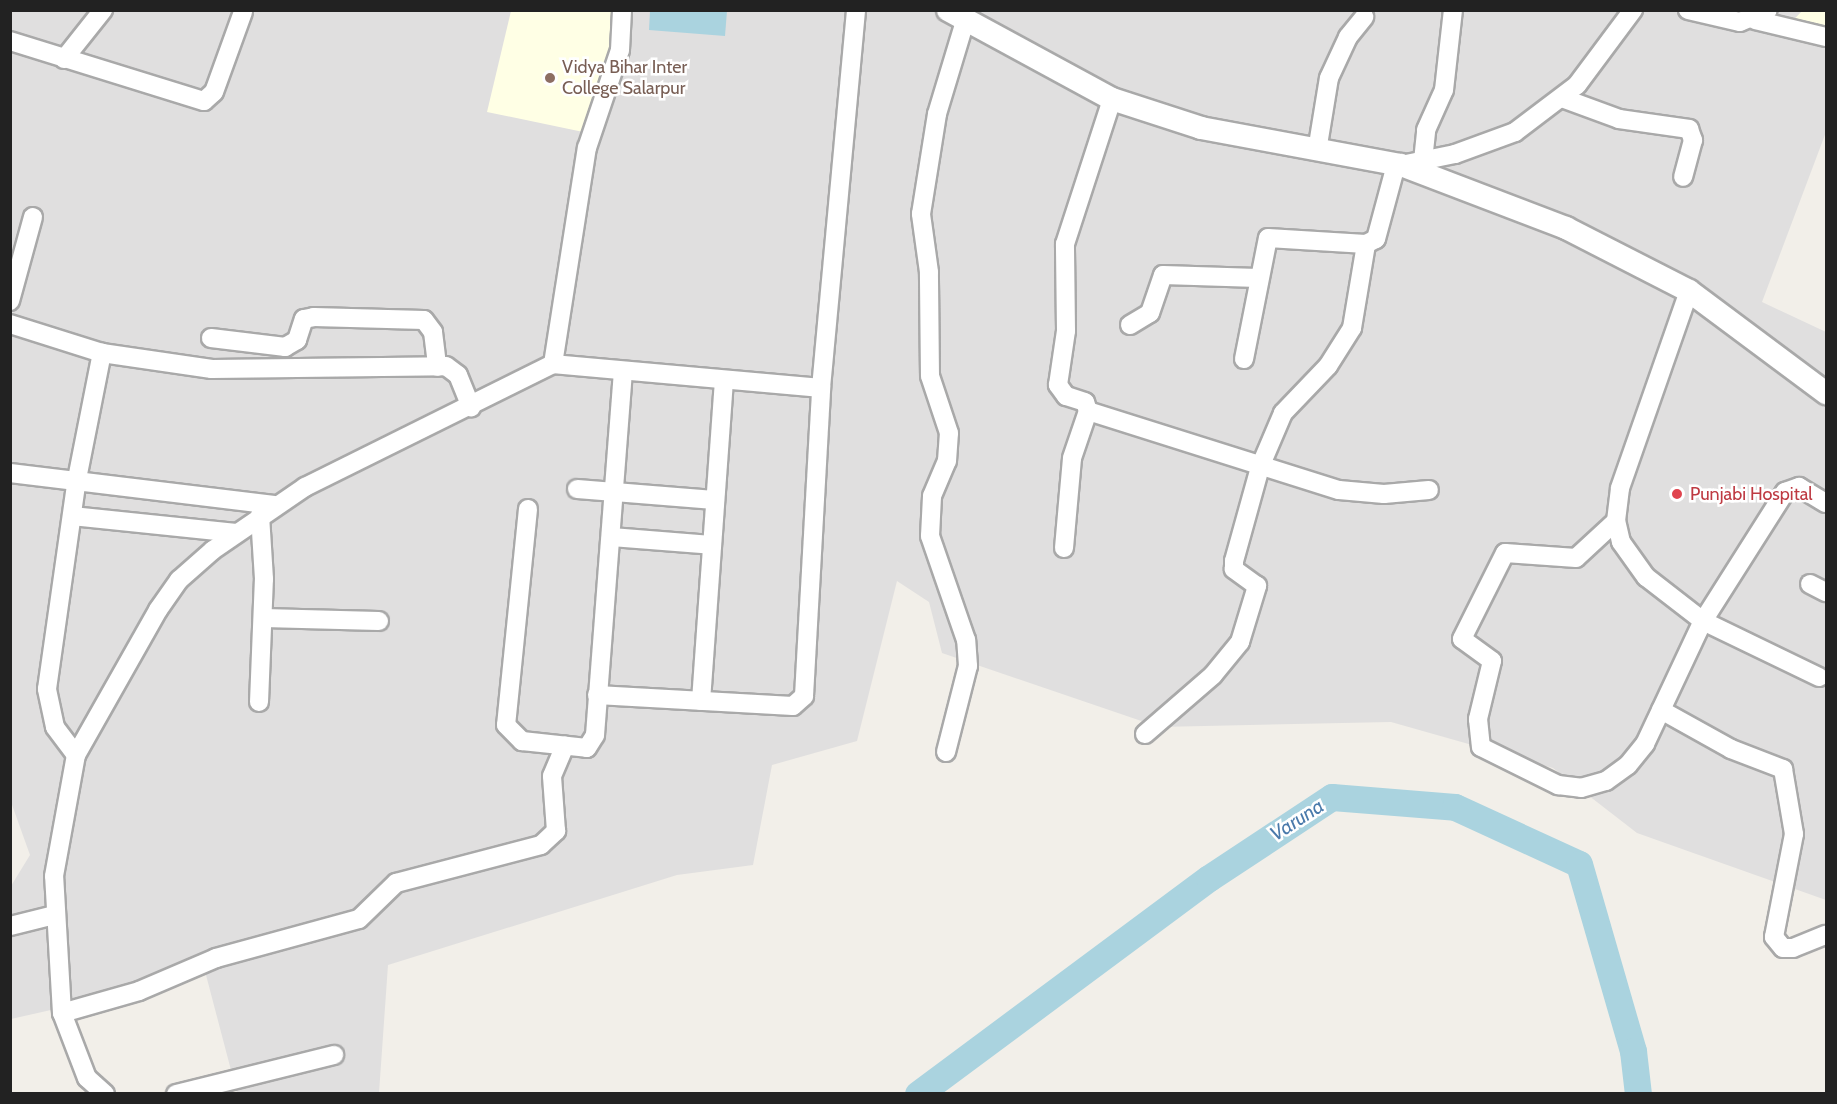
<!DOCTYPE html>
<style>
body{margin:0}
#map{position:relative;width:1837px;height:1104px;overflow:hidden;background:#f2efe9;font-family:Cabin,sans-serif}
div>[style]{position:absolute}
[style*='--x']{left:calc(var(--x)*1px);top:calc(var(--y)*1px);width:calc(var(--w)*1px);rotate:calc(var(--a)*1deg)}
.residential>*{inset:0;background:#e0dfdf}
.education>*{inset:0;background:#ffffe5}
.water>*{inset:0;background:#aad3df}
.river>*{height:27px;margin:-13.5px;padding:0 13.5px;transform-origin:13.5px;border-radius:13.5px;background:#aad3df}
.roads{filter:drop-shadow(2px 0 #a9a9a9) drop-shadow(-2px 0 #a9a9a9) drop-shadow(0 2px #a9a9a9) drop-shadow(0 -2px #a9a9a9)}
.minor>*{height:18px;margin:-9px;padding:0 9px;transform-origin:9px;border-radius:9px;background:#fff}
.tertiary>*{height:22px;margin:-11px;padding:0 11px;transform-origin:11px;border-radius:11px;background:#fff}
.dots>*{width:16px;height:16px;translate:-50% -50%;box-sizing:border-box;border:3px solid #fff;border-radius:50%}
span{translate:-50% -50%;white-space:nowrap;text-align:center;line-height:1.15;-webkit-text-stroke:5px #fff;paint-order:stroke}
.education-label{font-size:18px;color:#785e54}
.left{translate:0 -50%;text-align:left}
.health-label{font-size:18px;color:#be3a42}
.water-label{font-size:20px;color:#4a7aab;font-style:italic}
.frame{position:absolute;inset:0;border:12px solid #222;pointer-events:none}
</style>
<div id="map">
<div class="residential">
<i style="clip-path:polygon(11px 11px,1826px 11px,1826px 132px,1762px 302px,1826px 332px,1826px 900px,1637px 833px,1553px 768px,1391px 722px,1159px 727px,942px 653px,929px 602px,897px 581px,857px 741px,772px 765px,753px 865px,677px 875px,388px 965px,379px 1093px,237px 1093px,206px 975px,11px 1019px,11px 886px,30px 855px,11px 802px)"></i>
</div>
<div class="education">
<i style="clip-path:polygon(511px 11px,616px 11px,615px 44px,588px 133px,487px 112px)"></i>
<i style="clip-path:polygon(1802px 11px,1826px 11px,1826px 40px,1783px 31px)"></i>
</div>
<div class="water">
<i style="clip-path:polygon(650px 11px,727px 11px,725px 36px,649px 30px)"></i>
</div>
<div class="river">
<i style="--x:918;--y:1094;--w:362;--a:-36.6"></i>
<i style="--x:1209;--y:878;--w:147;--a:-33.4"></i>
<i style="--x:1332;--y:797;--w:123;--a:4.6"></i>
<i style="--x:1455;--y:807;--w:136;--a:24.7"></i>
<i style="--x:1579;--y:864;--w:195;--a:73.9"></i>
<i style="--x:1633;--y:1051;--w:43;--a:83.4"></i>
</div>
<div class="roads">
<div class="minor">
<i style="--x:1688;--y:10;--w:53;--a:13"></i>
<i style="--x:1740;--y:22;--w:30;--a:-23"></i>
<i style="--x:1755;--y:20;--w:73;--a:13.5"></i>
<i style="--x:10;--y:41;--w:203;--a:17.2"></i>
<i style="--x:204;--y:101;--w:13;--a:-42"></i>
<i style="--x:214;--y:92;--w:85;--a:-70.1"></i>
<i style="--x:64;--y:59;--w:63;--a:-51.5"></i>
<i style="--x:1562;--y:98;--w:61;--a:20.2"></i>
<i style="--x:1619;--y:119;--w:71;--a:8.1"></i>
<i style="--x:1689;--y:129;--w:12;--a:70"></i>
<i style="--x:1693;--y:140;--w:38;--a:105"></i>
<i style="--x:1317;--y:151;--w:74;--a:-80.7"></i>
<i style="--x:1329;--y:78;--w:45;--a:-65.1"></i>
<i style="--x:1348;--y:37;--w:26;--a:-51"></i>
<i style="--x:1423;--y:161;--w:31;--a:-84"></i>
<i style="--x:1426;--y:130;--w:44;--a:-65.8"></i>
<i style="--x:1444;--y:90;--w:81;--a:-83.6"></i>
<i style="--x:1401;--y:165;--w:55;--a:-11.5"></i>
<i style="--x:1455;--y:154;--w:64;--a:-20.1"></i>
<i style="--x:1515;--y:132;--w:78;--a:-37.2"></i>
<i style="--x:1577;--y:85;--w:94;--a:-53.3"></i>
<i style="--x:10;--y:301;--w:87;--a:-74.7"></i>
<i style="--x:10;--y:324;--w:96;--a:17.5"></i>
<i style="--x:102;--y:353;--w:111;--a:8.3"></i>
<i style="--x:212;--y:369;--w:234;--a:-0.7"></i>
<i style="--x:446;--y:366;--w:15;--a:37"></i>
<i style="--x:458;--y:375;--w:35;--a:68"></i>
<i style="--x:1130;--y:325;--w:23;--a:-31"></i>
<i style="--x:1150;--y:313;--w:40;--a:-71.1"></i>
<i style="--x:1163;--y:275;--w:95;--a:1.8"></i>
<i style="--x:211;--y:338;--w:75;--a:6.9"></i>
<i style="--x:285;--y:347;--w:14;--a:-30"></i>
<i style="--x:297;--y:340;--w:22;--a:-72"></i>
<i style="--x:304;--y:319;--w:10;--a:-11"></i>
<i style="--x:314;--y:317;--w:110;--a:1.6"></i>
<i style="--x:424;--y:320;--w:15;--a:53"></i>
<i style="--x:433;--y:332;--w:35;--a:83"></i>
<i style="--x:1244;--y:359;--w:123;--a:-78.8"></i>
<i style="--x:1268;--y:238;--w:98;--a:3.5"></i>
<i style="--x:1366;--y:244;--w:11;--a:-27"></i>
<i style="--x:1376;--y:239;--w:77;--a:-74.9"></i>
<i style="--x:553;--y:364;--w:269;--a:5.1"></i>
<i style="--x:1088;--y:411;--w:263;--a:17.5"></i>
<i style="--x:1339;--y:490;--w:45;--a:5.1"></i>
<i style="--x:1384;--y:494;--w:45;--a:-5.1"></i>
<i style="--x:10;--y:473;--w:266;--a:6.9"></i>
<i style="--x:577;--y:489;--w:138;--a:4.6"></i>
<i style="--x:528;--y:509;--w:217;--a:95.8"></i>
<i style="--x:506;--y:725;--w:23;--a:45"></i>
<i style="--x:522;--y:741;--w:65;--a:6.1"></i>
<i style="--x:587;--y:748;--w:15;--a:-58"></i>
<i style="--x:595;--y:735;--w:363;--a:-85.6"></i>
<i style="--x:72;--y:516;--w:165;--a:5.9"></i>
<i style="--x:1616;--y:521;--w:54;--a:137.2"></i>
<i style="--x:1576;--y:558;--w:71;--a:-176"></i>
<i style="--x:1505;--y:553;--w:96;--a:116.6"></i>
<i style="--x:1462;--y:639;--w:37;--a:36"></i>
<i style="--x:1492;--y:661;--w:60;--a:103.6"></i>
<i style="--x:1478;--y:719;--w:28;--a:84"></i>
<i style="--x:1481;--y:747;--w:86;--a:26.3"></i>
<i style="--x:1558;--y:785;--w:23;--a:7"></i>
<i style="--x:1581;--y:788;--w:26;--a:-16"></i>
<i style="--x:1606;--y:781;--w:27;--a:-36"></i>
<i style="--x:1628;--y:765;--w:27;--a:-51"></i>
<i style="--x:1645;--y:744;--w:136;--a:-64.8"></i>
<i style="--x:1703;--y:621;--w:72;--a:-142.3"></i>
<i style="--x:1646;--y:577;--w:43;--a:-125.5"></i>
<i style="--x:1621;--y:542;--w:22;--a:-103"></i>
<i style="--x:1616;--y:521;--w:33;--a:-83"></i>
<i style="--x:1620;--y:488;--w:209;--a:-70.7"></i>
<i style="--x:611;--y:537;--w:101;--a:4.5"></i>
<i style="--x:1064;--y:548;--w:90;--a:-84.9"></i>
<i style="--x:1072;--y:458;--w:50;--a:-71.2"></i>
<i style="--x:1088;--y:411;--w:9;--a:-108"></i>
<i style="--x:1085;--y:402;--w:20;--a:-162"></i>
<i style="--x:1066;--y:396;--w:14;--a:-126"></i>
<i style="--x:1058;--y:385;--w:55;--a:-81.6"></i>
<i style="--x:1066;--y:331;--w:87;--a:-90.7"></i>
<i style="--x:1065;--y:244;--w:152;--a:-72"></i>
<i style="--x:1810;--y:584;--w:18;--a:27"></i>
<i style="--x:263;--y:618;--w:116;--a:1.5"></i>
<i style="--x:1819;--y:677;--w:129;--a:-154.2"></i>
<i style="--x:1703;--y:621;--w:153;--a:-57.6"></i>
<i style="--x:1785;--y:492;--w:15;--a:-20"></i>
<i style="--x:1799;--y:487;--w:31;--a:31"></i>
<i style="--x:597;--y:695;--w:196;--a:3.2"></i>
<i style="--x:793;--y:706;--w:15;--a:-42"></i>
<i style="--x:804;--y:696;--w:308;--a:-86.8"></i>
<i style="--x:821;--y:388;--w:380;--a:-84.7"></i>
<i style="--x:701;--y:701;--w:321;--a:-85.9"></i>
<i style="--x:259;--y:702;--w:123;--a:-87.7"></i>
<i style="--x:264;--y:579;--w:64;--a:-93.6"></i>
<i style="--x:1661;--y:710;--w:80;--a:29.1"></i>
<i style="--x:1731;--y:749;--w:56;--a:21"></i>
<i style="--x:1783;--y:769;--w:66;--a:80.4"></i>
<i style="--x:1794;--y:834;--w:105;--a:101"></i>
<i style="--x:1774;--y:937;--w:14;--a:51"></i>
<i style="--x:1783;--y:948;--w:10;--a:0"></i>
<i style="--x:1793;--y:948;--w:35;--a:-22"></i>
<i style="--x:1145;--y:734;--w:90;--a:-40.9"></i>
<i style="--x:1213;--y:675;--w:43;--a:-50.7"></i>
<i style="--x:1240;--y:642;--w:59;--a:-73.1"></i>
<i style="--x:1257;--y:586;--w:29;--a:-144"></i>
<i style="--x:1234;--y:569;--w:8;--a:-90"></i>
<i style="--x:1234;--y:561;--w:98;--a:-74.5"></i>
<i style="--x:1260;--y:467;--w:59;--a:-66.9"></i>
<i style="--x:1283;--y:413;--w:65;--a:-46.2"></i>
<i style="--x:1328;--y:366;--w:45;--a:-57.7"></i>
<i style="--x:1352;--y:328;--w:85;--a:-80.5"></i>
<i style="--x:946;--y:752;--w:89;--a:-75.7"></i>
<i style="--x:968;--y:666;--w:26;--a:-94"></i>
<i style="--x:966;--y:640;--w:110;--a:-109.1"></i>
<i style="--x:930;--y:536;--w:40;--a:-87.1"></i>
<i style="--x:932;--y:496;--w:38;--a:-67"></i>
<i style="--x:947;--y:461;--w:28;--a:-86"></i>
<i style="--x:949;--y:433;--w:60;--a:-108.4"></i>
<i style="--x:930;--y:376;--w:104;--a:-90.6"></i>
<i style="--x:929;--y:272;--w:59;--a:-97.9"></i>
<i style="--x:921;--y:214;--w:101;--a:-80.9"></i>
<i style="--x:937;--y:114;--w:100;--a:-73.2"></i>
<i style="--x:76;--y:755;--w:35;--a:-127"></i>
<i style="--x:55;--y:727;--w:39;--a:-102"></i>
<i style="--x:47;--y:689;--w:207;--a:-81.9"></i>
<i style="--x:76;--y:484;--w:134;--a:-78.8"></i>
<i style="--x:10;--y:926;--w:45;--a:-14"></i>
<i style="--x:62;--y:1013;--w:80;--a:-15.9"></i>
<i style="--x:139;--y:991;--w:84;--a:-23.2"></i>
<i style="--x:216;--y:958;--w:148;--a:-15.3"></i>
<i style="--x:359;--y:919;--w:52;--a:-44.2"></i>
<i style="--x:396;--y:883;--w:150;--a:-14.7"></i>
<i style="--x:541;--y:845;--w:21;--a:-43"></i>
<i style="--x:556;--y:831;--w:55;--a:-94.2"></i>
<i style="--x:552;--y:776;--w:33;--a:-67"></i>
<i style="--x:105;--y:1094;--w:24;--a:-138"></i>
<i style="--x:87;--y:1078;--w:70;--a:-111"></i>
<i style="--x:62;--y:1013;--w:137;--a:-93.3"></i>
<i style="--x:54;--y:876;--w:123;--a:-79.7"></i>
<i style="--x:76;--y:755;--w:167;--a:-60.5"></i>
<i style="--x:158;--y:610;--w:37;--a:-55"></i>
<i style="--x:179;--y:580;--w:45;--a:-41.4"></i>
<i style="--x:213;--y:550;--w:112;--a:-34.4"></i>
<i style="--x:305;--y:487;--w:277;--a:-26.4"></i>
<i style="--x:553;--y:364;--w:219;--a:-81.1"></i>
<i style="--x:587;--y:148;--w:103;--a:-71.4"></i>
<i style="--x:620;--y:50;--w:40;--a:-87.1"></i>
<i style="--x:176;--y:1094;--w:163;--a:-13.9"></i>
</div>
<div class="tertiary">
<i style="--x:948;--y:10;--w:187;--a:28.5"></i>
<i style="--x:1112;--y:99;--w:94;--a:18"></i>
<i style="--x:1201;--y:128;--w:203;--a:10.5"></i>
<i style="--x:1401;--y:165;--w:177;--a:20.9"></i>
<i style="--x:1566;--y:228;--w:138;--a:27.1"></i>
<i style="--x:1689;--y:291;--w:171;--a:36.7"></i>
</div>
</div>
<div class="dots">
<i style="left:550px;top:78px;background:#8d6e63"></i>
<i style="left:1677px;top:494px;background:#e0444e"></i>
</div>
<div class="education-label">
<span class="left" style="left:562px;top:78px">Vidya Bihar Inter<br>College Salarpur</span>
</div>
<div class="health-label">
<span class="left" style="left:1690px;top:494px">Punjabi Hospital</span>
</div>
<div class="water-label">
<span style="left:1297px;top:820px;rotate:-33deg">Varuna</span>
</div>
<div class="frame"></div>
</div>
